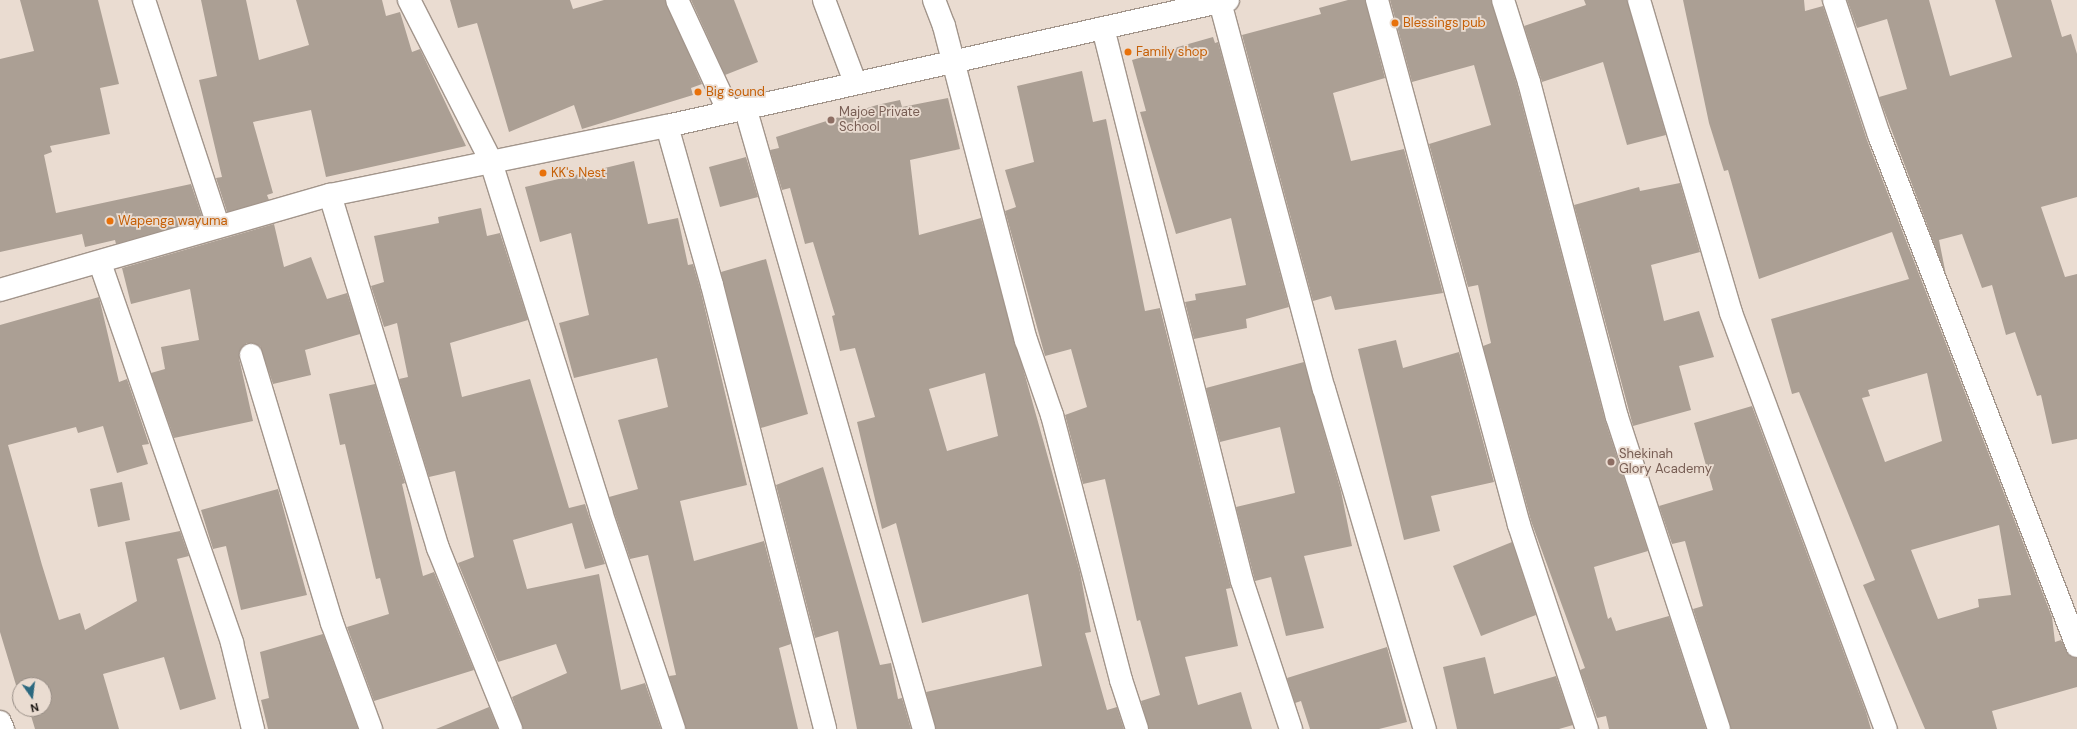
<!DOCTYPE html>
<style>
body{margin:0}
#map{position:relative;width:2077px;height:729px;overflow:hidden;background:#eadcd1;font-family:"DM Sans",sans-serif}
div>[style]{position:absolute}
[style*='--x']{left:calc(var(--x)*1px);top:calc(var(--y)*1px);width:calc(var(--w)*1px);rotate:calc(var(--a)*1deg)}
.building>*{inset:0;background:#ab9f94}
.roads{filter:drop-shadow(1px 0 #a2958b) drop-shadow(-1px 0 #a2958b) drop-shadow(0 1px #a2958b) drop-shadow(0 -1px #a2958b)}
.minor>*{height:22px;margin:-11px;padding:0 11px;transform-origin:11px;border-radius:11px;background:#fff}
.dots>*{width:11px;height:11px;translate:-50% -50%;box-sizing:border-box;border:2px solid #eadcd1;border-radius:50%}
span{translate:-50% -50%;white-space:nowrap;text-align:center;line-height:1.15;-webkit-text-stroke:3.5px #eadcd1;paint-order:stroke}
.food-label{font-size:13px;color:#c56008}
.left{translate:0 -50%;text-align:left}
.education-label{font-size:13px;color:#785e54}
.north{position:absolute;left:12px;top:677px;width:40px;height:40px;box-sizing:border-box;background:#eadcd1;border:1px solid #978d85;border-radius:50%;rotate:166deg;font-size:11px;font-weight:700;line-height:16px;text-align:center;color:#1b1612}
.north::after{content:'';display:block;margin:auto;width:14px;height:18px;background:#2b687f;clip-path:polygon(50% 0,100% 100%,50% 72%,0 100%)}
</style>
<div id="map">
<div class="building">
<i style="clip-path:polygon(20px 0,98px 0,119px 84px,100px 88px,110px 134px,50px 146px,52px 152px,44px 155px,56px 213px,191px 184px,203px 219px,116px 244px,115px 240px,85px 247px,82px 234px,0 252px,0 59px,34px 51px)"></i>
<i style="clip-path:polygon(201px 0,246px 0,259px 60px,309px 45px,296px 0,382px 0,386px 16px,400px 12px,412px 52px,420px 49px,466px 146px,326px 177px,311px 110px,253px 122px,273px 193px,267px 195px,269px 200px,227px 212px,216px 178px,222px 177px,199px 80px,217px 76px)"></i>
<i style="clip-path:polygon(450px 0,570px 0,573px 9px,604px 0,665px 0,702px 84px,691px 88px,693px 95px,582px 129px,574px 105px,509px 132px,477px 23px,458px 28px)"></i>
<i style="clip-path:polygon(691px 0,734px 0,758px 62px,725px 75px)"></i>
<i style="clip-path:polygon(1348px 0,1365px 0,1385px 78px,1333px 93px,1351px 161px,1404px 149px,1443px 293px,1335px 310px,1331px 296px,1313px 301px,1242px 35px,1321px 14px,1319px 8px)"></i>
<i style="clip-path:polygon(1390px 0,1491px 0,1517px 85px,1605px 420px,1648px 551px,1594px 567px,1608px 619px,1611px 617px,1616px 631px,1669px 616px,1706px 729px,1609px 729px,1606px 716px,1597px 718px,1580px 670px,1585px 668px,1531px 521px,1483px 346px,1491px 343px,1478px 285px,1468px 287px,1429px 144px,1491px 125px,1474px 65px,1412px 82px)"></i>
<i style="clip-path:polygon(1584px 0,1627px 0,1666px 135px,1627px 145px,1603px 62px,1542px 82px,1524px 26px,1586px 5px)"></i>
<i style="clip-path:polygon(evenodd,1683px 0,1804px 0,1805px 11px,1823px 6px,1867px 140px,2052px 617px,2055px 642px,2061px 640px,2069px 655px,2077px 658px,2077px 687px,1992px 711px,1997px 729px,1925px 729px,1863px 585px,1875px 580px,1799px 392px,1792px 394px,1771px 319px,1909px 279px,1892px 232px,1759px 279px,1728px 170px,1724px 171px,1709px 123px,1683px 0,1927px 373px,1942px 441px,1885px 462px,1862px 398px,1870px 396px,1868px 390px,1927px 373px,1683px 0,1999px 525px,2011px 595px,1978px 599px,1979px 607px,1938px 619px,1911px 550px,1999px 525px)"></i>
<i style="clip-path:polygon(1847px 0,1929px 0,1950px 76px,2012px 57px,1995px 0,2051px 0,2062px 37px,2071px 34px,2077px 54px,2077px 197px,2041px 207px,2065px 277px,2077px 274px,2077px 439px,2052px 444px,2041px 395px,2037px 396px,2015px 332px,2006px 335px,1992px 285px,1982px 288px,1962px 234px,1939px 240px,1946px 275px,1879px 97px,1907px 89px,1887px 19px,1857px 28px)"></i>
<i style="clip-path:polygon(1213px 37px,1215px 43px,1218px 42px,1289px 307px,1246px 319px,1247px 328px,1194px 339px,1185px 302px,1196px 300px,1195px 294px,1246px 285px,1231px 218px,1176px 234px,1140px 112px,1146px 111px,1132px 60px)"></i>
<i style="clip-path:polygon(1082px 71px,1093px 122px,1106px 119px,1145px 311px,1160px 308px,1231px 588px,1226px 589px,1238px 646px,1185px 657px,1198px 705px,1241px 692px,1252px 729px,1149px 729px,1141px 701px,1160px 695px,1140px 620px,1137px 621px,1105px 479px,1083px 484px,1065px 415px,1087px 407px,1071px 349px,1045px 356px,1005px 211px,1016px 207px,1005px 170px,1034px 162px,1017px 86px)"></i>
<i style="clip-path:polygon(evenodd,948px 98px,960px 149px,910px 160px,919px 235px,981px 218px,1080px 572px,1091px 632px,1085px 633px,1107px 710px,1117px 707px,1124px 729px,936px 729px,926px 692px,1042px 666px,1028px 594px,922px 623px,896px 523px,882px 529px,857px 422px,875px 417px,855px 348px,840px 351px,832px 316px,835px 315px,813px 242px,805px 244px,790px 188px,782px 190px,770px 150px,779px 148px,776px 137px,877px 105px,900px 100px,902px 107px,948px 98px,985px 373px,998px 436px,947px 451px,929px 389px,985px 373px)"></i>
<i style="clip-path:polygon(746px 157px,758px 197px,720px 207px,709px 167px)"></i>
<i style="clip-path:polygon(634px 161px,648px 224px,678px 218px,688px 265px,693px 264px,700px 288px,747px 485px,680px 501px,694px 561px,764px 541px,791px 644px,779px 648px,798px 729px,686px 729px,669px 676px,676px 675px,648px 555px,630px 559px,609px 497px,638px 489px,618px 420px,668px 407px,657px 358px,574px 378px,559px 323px,589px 315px,571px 233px,540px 242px,525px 187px)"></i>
<i style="clip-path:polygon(1680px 183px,1700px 252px,1651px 265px,1664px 321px,1699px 311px,1714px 357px,1679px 366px,1691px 410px,1633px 426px,1574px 205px,1639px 187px,1640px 191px)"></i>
<i style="clip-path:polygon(481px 208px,487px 236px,500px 233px,528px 320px,450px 343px,462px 397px,530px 379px,569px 508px,585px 504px,605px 564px,585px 569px,572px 523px,513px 540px,527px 589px,599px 574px,621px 690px,645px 683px,661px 729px,523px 729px,512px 697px,567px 673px,556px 644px,498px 662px,458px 563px,474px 557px,455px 471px,429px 477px,399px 379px,408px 377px,397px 323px,384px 327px,371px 286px,384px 282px,374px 236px,439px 223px,438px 217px)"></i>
<i style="clip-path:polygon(274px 224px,284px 267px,311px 257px,327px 299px,347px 293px,360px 334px,305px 350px,311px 375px,273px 384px,260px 346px,247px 343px,242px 347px,239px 358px,253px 421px,174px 438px,151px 373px,165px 369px,161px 347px,199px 340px,190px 289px,131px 304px,122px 268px)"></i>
<i style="clip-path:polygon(766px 259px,808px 414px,761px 428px,721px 272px)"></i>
<i style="clip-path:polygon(99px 297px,119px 382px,127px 379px,149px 444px,142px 445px,148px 464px,117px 473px,103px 426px,78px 433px,76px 427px,8px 445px,42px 565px,59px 620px,80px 613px,85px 630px,137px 601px,125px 542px,180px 531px,189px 556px,177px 559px,216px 699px,180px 710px,164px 657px,103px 674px,119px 729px,35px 729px,29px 709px,44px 709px,44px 685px,16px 685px,0 632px,0 325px)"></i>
<i style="clip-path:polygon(1396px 340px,1403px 368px,1459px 352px,1494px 482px,1431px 496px,1440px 531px,1404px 540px,1358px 349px)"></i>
<i style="clip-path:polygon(1304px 362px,1341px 491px,1352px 546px,1304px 556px,1324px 628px,1286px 636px,1271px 577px,1255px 581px,1236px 507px,1295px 493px,1280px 427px,1220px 442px,1206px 388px)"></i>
<i style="clip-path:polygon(375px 384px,405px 483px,402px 484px,423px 576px,434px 572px,474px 670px,374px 701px,347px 627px,389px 614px,380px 578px,376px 579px,345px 444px,340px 445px,329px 394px)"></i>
<i style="clip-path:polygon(1752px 406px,1866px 712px,1871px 729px,1731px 729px,1693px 609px,1703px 606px,1685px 541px,1672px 544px,1659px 506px,1713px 490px,1694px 423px)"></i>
<i style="clip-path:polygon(823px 467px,880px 665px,891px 663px,898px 699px,902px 698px,911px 729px,857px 729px,838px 631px,815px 638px,776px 485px)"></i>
<i style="clip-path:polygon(122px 482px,130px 520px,98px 527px,90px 489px)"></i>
<i style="clip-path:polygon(278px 489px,307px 595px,241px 610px,226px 546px,213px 549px,201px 510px)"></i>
<i style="clip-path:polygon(1512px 542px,1536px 615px,1481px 636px,1453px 566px)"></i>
<i style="clip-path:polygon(323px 634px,358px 729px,268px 729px,261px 700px,269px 698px,260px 652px)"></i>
<i style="clip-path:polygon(1387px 647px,1407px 722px,1379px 729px,1310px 729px,1301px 701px,1295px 703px,1287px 678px)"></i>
<i style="clip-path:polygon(1485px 657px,1494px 694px,1556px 676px,1573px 725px,1559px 729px,1457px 729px,1443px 667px)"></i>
<i style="clip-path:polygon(489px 707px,498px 729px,436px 729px)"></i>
</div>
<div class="roads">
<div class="minor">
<i style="--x:144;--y:0;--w:237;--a:71.8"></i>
<i style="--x:409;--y:0;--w:178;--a:63"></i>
<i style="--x:490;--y:159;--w:370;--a:72.5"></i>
<i style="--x:601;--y:512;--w:229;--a:71.4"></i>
<i style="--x:677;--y:0;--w:121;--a:65.1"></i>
<i style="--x:824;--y:0;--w:88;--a:69.3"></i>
<i style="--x:934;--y:0;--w:28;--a:69"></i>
<i style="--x:944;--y:26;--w:325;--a:75.4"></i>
<i style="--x:1026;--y:340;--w:79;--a:70.9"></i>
<i style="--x:1052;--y:415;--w:274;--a:75.4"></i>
<i style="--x:1121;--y:680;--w:52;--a:71.9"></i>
<i style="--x:1377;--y:0;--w:544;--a:74.86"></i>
<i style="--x:1519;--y:525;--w:215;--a:71.6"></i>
<i style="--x:1503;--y:0;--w:86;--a:72.4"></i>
<i style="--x:1529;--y:82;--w:346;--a:75.3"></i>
<i style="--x:1617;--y:417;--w:328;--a:71.9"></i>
<i style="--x:1639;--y:0;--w:326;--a:73.6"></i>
<i style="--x:1731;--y:313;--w:444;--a:69.6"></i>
<i style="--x:1834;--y:0;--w:142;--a:71.6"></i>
<i style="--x:1879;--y:135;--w:548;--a:68.82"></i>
<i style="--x:1220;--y:2;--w:401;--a:75"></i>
<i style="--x:1324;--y:389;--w:355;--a:73.5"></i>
<i style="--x:1103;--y:28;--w:570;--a:75.89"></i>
<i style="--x:1242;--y:581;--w:156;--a:71.7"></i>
<i style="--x:745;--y:107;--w:647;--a:73.95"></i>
<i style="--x:667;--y:126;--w:165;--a:74.2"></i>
<i style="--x:712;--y:285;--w:458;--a:75.7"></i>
<i style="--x:330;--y:195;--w:369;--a:73"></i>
<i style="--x:438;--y:548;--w:195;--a:68"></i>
<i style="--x:100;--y:263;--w:402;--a:70.8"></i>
<i style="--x:232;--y:643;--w:89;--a:76.3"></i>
<i style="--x:0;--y:290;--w:343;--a:-16.1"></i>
<i style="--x:330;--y:195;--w:344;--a:-11.6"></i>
<i style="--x:667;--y:126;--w:575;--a:-12.66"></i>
<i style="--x:251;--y:355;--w:280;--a:73.2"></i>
<i style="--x:332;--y:623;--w:113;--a:69.8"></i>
<i style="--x:0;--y:722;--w:8;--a:67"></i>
</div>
</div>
<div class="dots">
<i style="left:1395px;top:23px;background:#e8710a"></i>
<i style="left:1128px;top:52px;background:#e8710a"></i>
<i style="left:698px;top:92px;background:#e8710a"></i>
<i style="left:831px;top:120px;background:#8d6e63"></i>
<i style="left:543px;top:173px;background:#e8710a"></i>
<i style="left:110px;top:221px;background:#e8710a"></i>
<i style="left:1611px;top:462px;background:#8d6e63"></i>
</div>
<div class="food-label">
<span class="left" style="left:1403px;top:23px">Blessings pub</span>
<span class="left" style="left:1136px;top:52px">Family shop</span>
<span class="left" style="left:706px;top:92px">Big sound</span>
<span class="left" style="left:551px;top:173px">KK's Nest</span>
<span class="left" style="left:118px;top:221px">Wapenga wayuma</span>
</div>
<div class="education-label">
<span class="left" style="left:839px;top:120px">Majoe Private<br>School</span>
<span class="left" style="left:1619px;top:462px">Shekinah<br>Glory Academy</span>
</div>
<div class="north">N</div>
</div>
